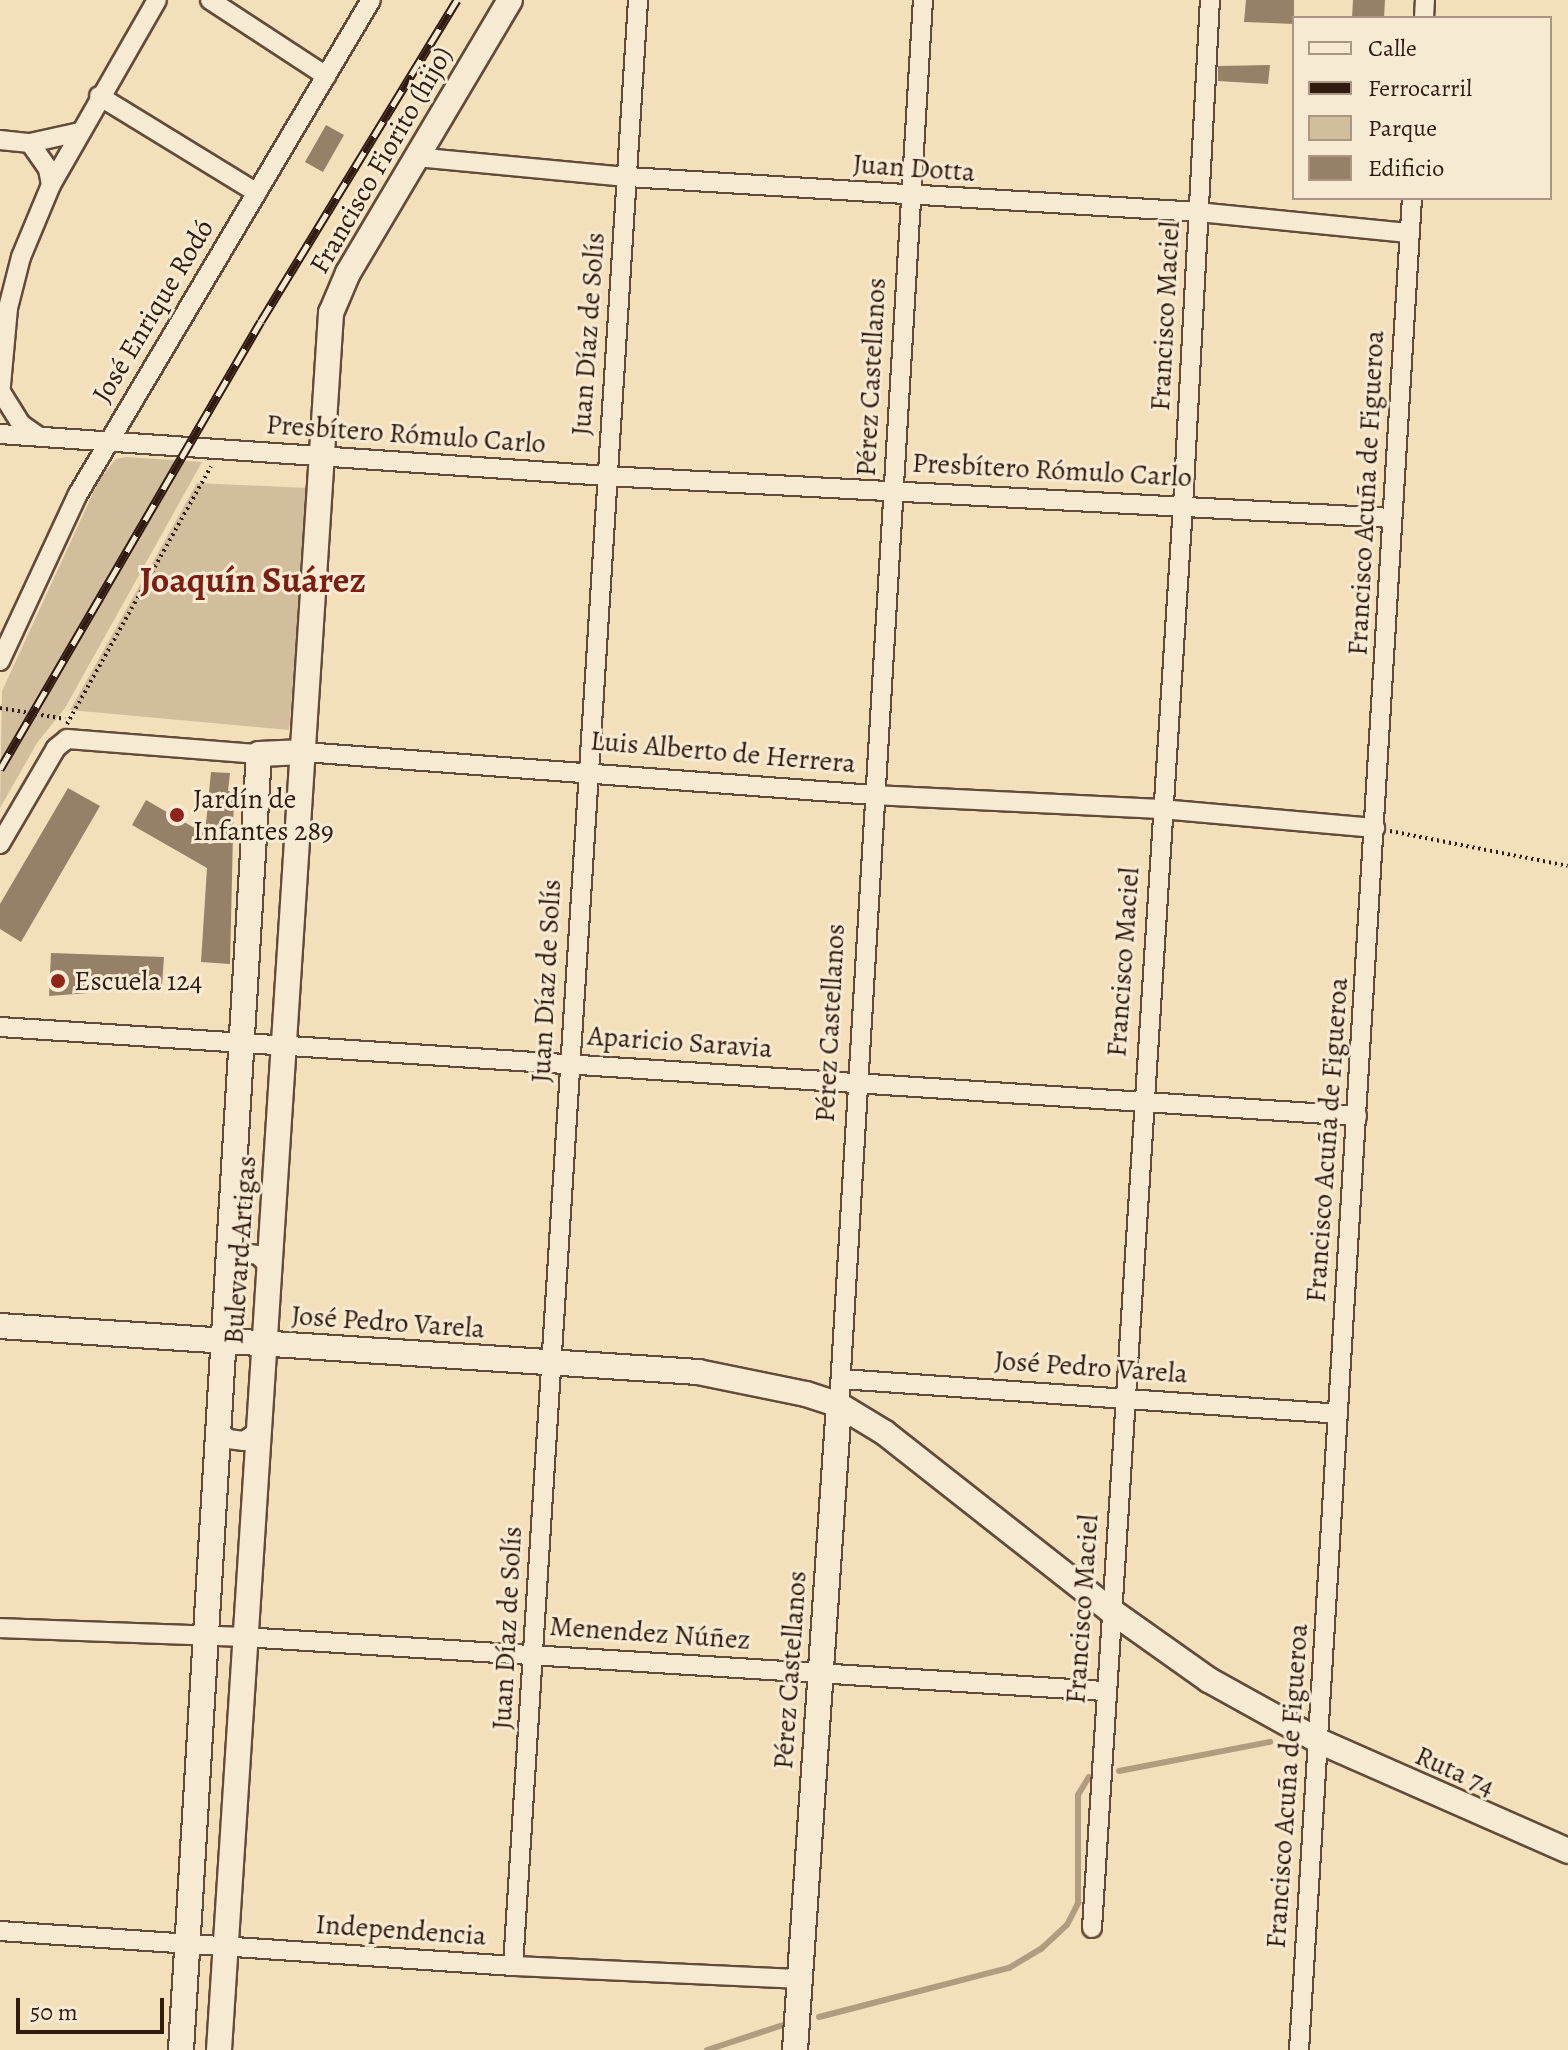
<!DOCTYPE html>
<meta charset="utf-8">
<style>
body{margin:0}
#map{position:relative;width:1568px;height:2050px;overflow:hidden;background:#f3dfba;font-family:Alegreya,serif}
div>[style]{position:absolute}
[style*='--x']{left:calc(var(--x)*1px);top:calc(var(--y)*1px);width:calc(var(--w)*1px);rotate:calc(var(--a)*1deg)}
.green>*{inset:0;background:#d2be9d}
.stream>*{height:6px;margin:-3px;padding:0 3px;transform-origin:3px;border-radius:3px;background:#b19c80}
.building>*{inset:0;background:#968068}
.path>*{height:4px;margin-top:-2px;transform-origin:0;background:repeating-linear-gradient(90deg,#311a10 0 2px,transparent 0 6px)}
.roads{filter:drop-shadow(2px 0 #624b3a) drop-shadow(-2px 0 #624b3a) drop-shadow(0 2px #624b3a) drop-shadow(0 -2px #624b3a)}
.minor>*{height:18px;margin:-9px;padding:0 9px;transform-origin:9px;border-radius:9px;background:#f7ead2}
.tertiary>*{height:24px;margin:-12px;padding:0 12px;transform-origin:12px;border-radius:12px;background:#f7ead2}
.rail>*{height:9px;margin-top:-4.5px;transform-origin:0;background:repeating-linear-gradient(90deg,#f7ead2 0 18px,#311a10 0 36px);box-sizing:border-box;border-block:2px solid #311a10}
.dots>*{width:22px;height:22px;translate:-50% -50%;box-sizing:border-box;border:4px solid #f7ead2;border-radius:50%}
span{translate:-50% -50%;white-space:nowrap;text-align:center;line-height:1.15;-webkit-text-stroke:6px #f7ead2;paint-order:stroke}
.street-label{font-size:28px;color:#311a10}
.poi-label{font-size:28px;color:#311a10}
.left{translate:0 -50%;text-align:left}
.district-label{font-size:36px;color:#7a1f14;font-weight:700}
.legend{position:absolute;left:1292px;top:16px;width:260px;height:184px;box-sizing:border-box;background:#f7ead2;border:2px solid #a89784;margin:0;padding:10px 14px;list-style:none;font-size:24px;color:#311a10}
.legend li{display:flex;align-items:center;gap:16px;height:40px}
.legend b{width:40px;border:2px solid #a89784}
.scale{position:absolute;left:16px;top:1998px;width:148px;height:36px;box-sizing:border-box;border:4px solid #311a10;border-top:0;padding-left:10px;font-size:24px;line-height:28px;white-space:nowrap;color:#311a10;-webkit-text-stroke:6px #f7ead2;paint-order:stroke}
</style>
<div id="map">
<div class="green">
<i style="clip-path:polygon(126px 457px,202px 462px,65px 708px,37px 743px,0 808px,2px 691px,100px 478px,116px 459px)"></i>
<i style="clip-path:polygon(197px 483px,308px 488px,289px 730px,70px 710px)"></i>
</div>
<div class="stream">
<i style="--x:1119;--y:1771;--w:154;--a:-10.9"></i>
<i style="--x:819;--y:2017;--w:196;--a:-14.5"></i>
<i style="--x:1009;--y:1968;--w:37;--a:-31"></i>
<i style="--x:1041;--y:1949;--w:35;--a:-43"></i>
<i style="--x:1067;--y:1925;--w:25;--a:-63"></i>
<i style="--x:1078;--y:1903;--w:108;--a:-90"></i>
<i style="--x:1078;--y:1795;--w:21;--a:-59"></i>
<i style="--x:707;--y:2050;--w:80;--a:-18.2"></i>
</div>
<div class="building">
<i style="clip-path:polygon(1246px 0,1294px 0,1294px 24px,1244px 22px)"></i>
<i style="clip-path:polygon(1353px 0,1385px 0,1384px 18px,1352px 18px)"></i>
<i style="clip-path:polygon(1270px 65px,1268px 84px,1218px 81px,1218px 66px)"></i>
<i style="clip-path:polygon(326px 125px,344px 135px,323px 172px,305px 162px)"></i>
<i style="clip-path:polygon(211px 772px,230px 773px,228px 791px,234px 791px,230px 964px,201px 962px,207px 868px,132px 825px,146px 800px,205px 834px)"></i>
<i style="clip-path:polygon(68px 788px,100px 806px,21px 942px,0 929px,0 904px)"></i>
<i style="clip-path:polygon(51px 953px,164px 957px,162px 986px,88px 983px,88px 993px,49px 996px)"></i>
</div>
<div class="path">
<i style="--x:0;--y:708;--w:66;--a:9.6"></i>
<i style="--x:67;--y:724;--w:295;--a:-60.8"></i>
<i style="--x:1390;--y:831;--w:181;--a:11.1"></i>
</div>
<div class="roads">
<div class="minor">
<i style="--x:210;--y:0;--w:139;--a:33.2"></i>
<i style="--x:1424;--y:18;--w:18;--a:-87"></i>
<i style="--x:99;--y:96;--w:185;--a:31.5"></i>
<i style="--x:0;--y:140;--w:30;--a:6"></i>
<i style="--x:30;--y:143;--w:51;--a:-12.4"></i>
<i style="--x:30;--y:143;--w:32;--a:55"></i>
<i style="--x:48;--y:169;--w:16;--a:79"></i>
<i style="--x:415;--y:157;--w:214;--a:5.4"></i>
<i style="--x:628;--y:177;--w:571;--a:3.51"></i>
<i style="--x:1198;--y:212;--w:212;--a:5.7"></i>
<i style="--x:1;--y:392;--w:38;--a:58"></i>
<i style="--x:21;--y:424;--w:21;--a:35"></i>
<i style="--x:0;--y:396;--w:88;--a:-84.8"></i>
<i style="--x:8;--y:308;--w:53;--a:-75.7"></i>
<i style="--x:21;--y:257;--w:78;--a:-67.4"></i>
<i style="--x:51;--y:185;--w:213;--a:-60.2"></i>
<i style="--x:0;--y:434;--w:607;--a:3.96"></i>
<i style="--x:606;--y:476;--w:787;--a:3.06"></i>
<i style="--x:0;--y:661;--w:184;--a:-65"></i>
<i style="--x:78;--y:494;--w:574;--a:-59.33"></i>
<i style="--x:304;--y:752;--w:571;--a:4.32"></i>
<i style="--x:873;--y:795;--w:288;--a:2.8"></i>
<i style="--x:1161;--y:809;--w:215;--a:5.1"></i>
<i style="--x:0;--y:844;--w:111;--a:-59.7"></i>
<i style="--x:56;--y:748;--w:14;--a:-39"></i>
<i style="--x:67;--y:739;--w:193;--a:4.5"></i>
<i style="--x:0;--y:1027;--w:1360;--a:3.75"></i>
<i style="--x:229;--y:1262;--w:14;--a:-39"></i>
<i style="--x:240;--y:1253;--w:18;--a:6"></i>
<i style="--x:258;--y:1255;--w:16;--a:45"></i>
<i style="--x:841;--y:1379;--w:497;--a:4"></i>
<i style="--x:839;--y:1405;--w:1408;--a:-86.58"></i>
<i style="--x:217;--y:1429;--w:15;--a:42"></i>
<i style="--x:228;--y:1439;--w:16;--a:7"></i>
<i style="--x:244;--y:1441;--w:16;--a:-35"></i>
<i style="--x:0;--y:1628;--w:243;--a:2.1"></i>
<i style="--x:243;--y:1637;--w:863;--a:3.59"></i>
<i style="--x:1092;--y:1928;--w:1425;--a:-86.34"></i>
<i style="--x:1183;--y:506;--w:507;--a:-86.95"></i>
<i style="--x:0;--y:1931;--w:514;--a:3.9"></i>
<i style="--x:513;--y:1966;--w:286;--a:2.6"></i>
<i style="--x:513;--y:1966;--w:1970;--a:-86.36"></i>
<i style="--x:1299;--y:2050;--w:1855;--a:-86.51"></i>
</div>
<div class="tertiary">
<i style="--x:0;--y:1326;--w:700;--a:3.77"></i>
<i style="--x:698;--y:1372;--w:110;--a:11.5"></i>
<i style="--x:806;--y:1394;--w:35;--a:18"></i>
<i style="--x:839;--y:1405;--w:54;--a:31.3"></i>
<i style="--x:885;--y:1433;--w:286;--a:38.2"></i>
<i style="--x:1110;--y:1610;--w:121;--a:35.3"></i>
<i style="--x:1209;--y:1680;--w:126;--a:29"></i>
<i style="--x:1319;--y:1741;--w:272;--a:23.8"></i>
<i style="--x:181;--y:2050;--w:1298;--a:-86.56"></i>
<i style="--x:259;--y:754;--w:45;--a:-2.5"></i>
<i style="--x:219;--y:2050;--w:1741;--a:-86.31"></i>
<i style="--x:331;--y:313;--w:43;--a:-67"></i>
<i style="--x:348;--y:273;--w:317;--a:-59.3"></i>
<i style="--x:795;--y:2050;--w:646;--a:-86.1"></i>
</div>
</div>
<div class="rail">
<i style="--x:0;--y:769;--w:518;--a:-59.78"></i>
<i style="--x:261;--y:321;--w:376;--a:-58.6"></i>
</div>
<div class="dots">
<i style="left:177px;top:815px;background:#8f2418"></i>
<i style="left:58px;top:981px;background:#8f2418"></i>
</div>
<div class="street-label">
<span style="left:381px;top:160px;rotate:-60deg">Francisco Fiorito (hijo)</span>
<span style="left:914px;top:168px;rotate:4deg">Juan Dotta</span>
<span style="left:153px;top:311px;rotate:-59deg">José Enrique Rodó</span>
<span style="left:1165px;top:316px;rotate:-87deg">Francisco Maciel</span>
<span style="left:588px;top:334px;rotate:-86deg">Juan Díaz de Solís</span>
<span style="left:871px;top:377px;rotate:-87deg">Pérez Castellanos</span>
<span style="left:406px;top:434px;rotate:4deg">Presbítero Rómulo Carlo</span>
<span style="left:1052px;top:470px;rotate:3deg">Presbítero Rómulo Carlo</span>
<span style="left:1366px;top:493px;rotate:-87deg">Francisco Acuña de Figueroa</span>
<span style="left:723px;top:752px;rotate:5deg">Luis Alberto de Herrera</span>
<span style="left:1123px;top:962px;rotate:-86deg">Francisco Maciel</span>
<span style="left:546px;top:981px;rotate:-87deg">Juan Díaz de Solís</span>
<span style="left:830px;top:1023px;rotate:-87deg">Pérez Castellanos</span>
<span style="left:680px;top:1042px;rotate:4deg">Aparicio Saravia</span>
<span style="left:1327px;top:1140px;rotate:-86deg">Francisco Acuña de Figueroa</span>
<span style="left:240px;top:1250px;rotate:-86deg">Bulevard Artigas</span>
<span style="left:388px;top:1322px;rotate:4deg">José Pedro Varela</span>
<span style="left:1091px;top:1367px;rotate:4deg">José Pedro Varela</span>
<span style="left:1082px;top:1609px;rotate:-86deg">Francisco Maciel</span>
<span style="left:507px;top:1628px;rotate:-87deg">Juan Díaz de Solís</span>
<span style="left:650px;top:1633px;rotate:4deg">Menendez Núñez</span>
<span style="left:790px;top:1670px;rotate:-86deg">Pérez Castellanos</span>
<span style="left:1455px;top:1771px;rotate:24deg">Ruta 74</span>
<span style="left:1287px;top:1786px;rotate:-86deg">Francisco Acuña de Figueroa</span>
<span style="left:401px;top:1930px;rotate:4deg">Independencia</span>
</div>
<div class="poi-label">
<span class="left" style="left:193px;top:815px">Jardín de<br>Infantes 289</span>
<span class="left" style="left:74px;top:981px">Escuela 124</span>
</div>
<div class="district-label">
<span style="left:253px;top:580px">Joaquín Suárez</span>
</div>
<ul class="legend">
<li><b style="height:10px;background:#f7ead2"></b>Calle</li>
<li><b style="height:10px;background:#311a10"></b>Ferrocarril</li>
<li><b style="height:22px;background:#d2be9d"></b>Parque</li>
<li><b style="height:22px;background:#968068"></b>Edificio</li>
</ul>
<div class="scale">50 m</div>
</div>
